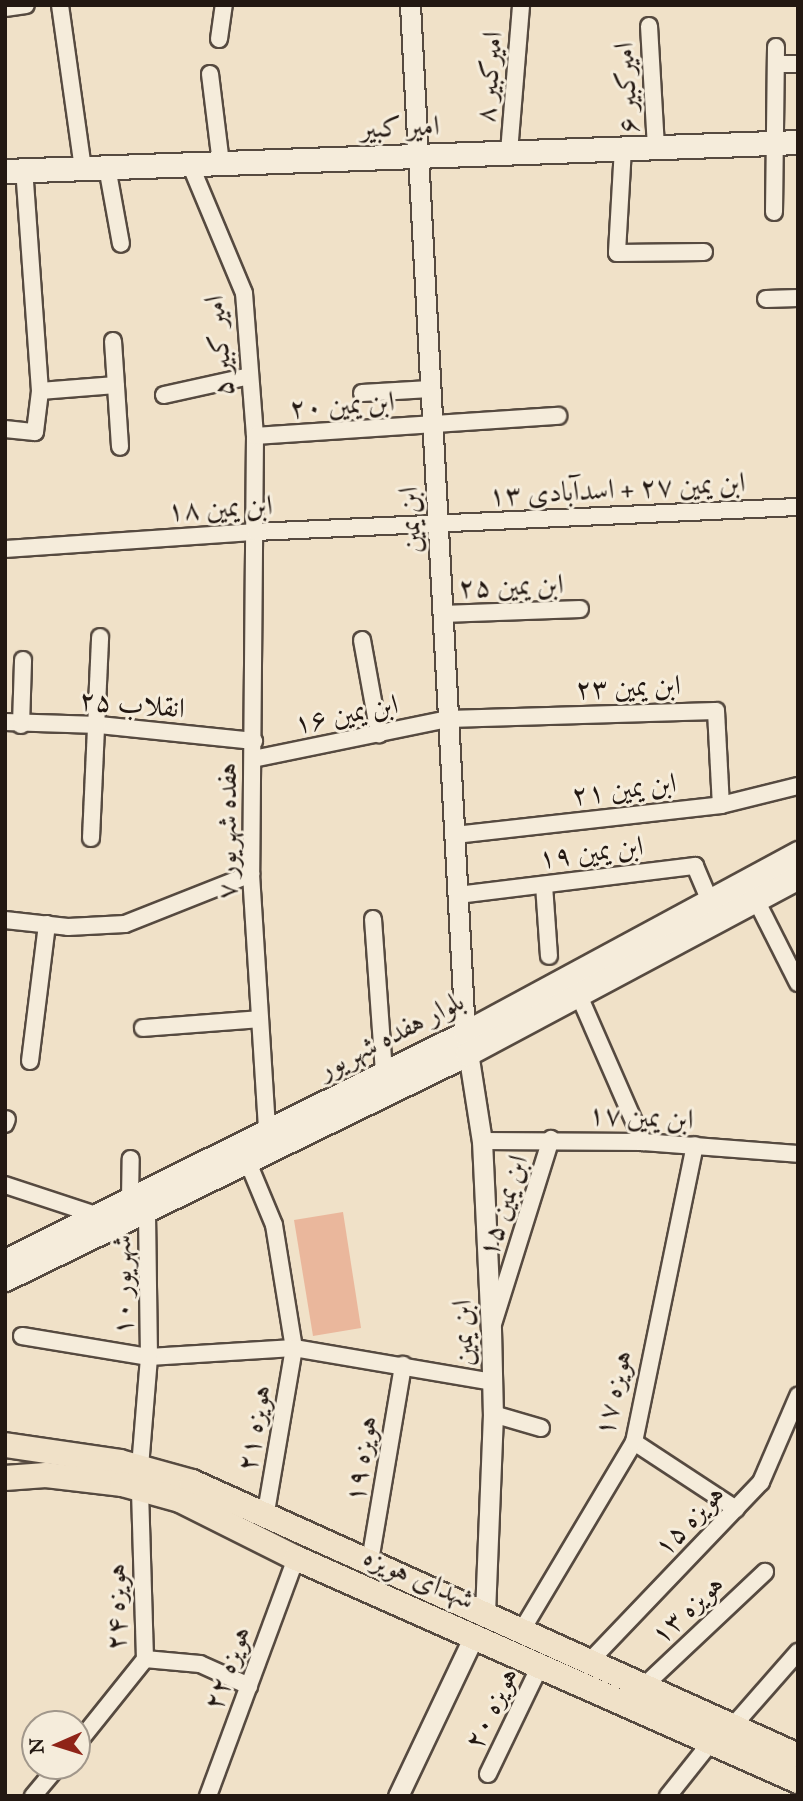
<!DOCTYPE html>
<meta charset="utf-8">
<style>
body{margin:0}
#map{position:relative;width:803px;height:1801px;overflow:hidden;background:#f0e1c8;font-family:"IM FELL Great Primer",Amiri,serif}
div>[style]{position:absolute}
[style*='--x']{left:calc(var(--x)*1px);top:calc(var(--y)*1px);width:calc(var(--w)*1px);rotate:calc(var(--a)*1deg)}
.building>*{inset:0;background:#eab79c}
.roads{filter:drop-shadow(2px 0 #564a40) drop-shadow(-2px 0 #564a40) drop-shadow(0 2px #564a40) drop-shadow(0 -2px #564a40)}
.minor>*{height:16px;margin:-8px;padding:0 8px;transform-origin:8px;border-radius:8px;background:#f5ecdb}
.tertiary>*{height:19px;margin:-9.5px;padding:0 9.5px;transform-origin:9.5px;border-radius:9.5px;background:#f5ecdb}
.secondary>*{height:23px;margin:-11.5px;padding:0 11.5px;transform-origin:11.5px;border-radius:11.5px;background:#f5ecdb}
.primary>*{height:24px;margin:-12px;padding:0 12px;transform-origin:12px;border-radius:12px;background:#f0e1c8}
span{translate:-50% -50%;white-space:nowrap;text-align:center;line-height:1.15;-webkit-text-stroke:6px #f5ecdb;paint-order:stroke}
.street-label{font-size:28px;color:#231812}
.frame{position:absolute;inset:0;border:7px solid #231812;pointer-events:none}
.north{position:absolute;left:21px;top:1710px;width:70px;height:70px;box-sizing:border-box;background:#f5ecdb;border:2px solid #a1978b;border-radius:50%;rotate:267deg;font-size:19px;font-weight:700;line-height:28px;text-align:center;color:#231812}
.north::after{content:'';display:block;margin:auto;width:24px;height:32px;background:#8f2418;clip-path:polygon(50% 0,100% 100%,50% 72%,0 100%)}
</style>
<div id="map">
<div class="building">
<i style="clip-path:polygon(343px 1212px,361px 1328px,313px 1336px,294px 1220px)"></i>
</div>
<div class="roads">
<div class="minor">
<i style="--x:60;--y:5;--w:165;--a:82"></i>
<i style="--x:5;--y:8;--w:21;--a:-8"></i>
<i style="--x:649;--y:26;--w:121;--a:86.7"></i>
<i style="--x:219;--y:39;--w:34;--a:-82"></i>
<i style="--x:776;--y:64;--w:22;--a:0"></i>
<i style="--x:210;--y:74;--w:90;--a:83"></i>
<i style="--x:623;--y:148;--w:105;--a:93.3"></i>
<i style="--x:617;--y:253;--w:87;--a:-0.7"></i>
<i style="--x:509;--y:152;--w:147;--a:-85.3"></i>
<i style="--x:190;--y:164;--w:140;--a:67.3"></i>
<i style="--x:244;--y:293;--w:143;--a:85.6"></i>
<i style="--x:255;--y:436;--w:438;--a:90.5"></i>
<i style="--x:251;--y:874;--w:256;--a:86.4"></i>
<i style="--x:107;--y:167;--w:78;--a:79.7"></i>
<i style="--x:774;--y:212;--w:165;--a:-89.3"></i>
<i style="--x:766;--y:299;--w:32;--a:-2"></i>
<i style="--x:113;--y:341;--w:106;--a:86.2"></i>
<i style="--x:40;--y:391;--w:76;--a:-4.5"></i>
<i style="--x:362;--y:393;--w:68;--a:-3.4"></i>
<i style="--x:164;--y:395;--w:88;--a:-12.5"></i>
<i style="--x:5;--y:429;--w:30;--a:6"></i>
<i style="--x:35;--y:432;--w:41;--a:-83"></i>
<i style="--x:40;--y:391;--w:222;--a:-94.1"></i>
<i style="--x:255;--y:436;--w:304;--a:-3.8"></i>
<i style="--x:5;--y:549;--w:251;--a:-3.9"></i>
<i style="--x:255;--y:532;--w:544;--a:-2.64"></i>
<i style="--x:443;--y:614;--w:137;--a:-2.1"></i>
<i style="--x:362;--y:640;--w:96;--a:79.7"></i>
<i style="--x:5;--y:722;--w:94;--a:1.8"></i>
<i style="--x:99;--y:725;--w:156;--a:5.9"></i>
<i style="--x:21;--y:725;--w:65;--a:-88.2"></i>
<i style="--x:253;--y:759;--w:199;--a:-11.6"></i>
<i style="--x:448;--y:719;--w:268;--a:-1.7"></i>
<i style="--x:716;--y:711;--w:94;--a:87"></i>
<i style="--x:455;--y:835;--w:268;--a:-6.4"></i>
<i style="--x:721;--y:805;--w:79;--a:-13.9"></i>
<i style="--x:91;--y:838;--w:201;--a:-87.4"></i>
<i style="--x:544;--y:885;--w:71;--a:86"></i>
<i style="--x:458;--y:895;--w:239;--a:-7"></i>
<i style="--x:695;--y:866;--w:36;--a:67"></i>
<i style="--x:756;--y:900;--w:93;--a:63.2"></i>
<i style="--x:373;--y:919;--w:154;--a:85.9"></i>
<i style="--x:5;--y:920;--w:63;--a:6.3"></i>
<i style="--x:68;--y:927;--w:57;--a:-3"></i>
<i style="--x:125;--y:924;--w:136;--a:-21.6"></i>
<i style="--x:577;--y:991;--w:165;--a:66.4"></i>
<i style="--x:143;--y:1028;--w:117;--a:-4.4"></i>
<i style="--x:30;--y:1061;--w:138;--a:-82.9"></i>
<i style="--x:5;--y:1124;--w:5;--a:-68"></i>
<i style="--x:482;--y:1141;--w:161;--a:0.4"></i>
<i style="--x:643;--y:1142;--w:155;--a:4.4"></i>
<i style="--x:247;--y:1160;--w:70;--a:67.4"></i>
<i style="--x:274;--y:1225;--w:125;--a:80.8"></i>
<i style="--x:294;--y:1348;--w:171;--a:99.7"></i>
<i style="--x:5;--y:1185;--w:96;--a:18.2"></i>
<i style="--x:130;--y:1198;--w:39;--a:-89"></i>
<i style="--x:493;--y:1324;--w:194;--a:-72.6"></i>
<i style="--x:22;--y:1336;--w:129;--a:9.4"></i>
<i style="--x:149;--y:1357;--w:145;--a:-3.6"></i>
<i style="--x:294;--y:1348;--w:201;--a:9.7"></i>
<i style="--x:493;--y:1414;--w:50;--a:16.3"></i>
<i style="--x:634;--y:1442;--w:122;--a:33.3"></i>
<i style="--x:140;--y:1467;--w:110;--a:-85.3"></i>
<i style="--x:149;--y:1357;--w:144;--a:-90.8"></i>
<i style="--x:370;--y:1561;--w:199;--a:-80.4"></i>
<i style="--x:522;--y:1630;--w:219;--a:-59.2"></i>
<i style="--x:634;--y:1442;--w:303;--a:-78.4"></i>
<i style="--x:145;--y:1659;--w:55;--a:5.2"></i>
<i style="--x:200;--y:1664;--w:54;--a:24.2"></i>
<i style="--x:589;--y:1662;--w:249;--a:-46.3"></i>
<i style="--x:761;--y:1482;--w:94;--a:-66.7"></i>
<i style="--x:645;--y:1685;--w:165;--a:-43.3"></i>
<i style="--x:732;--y:1727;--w:100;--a:-48.7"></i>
<i style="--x:77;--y:1744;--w:109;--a:-51.3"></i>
<i style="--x:145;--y:1659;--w:169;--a:-91.7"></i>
<i style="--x:488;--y:1774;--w:122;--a:-64.3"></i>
<i style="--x:33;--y:1796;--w:39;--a:-50"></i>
<i style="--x:208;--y:1796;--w:254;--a:-69.7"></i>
<i style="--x:668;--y:1796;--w:69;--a:-51.5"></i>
</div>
<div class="tertiary">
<i style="--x:410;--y:5;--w:1029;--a:86.94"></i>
<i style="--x:465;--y:1033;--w:109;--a:81.1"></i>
<i style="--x:482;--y:1141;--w:188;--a:87.3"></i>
<i style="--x:491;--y:1329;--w:85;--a:88.7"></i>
<i style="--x:493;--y:1414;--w:197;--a:92.3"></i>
<i style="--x:398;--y:1796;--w:179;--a:-64.6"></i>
</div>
<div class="secondary">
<i style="--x:5;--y:171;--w:794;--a:-2.09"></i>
<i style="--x:5;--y:1261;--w:513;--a:-26.37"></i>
<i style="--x:465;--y:1033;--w:379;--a:-28.4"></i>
<i style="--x:5;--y:1279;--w:514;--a:-25.97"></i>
<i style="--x:467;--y:1054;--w:375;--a:-28.1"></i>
</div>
<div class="primary">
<i style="--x:5;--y:1445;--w:116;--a:8.4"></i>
<i style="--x:120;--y:1462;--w:75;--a:15.5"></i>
<i style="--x:192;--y:1482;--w:665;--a:24.33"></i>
<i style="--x:5;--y:1478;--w:41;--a:-4.2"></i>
<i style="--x:46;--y:1475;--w:77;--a:6.8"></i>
<i style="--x:122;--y:1484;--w:60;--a:15.4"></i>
<i style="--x:180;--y:1500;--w:130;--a:26.6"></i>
<i style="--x:296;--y:1558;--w:549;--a:23.95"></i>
</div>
</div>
<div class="street-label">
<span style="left:489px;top:77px;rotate:-85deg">امیرکبیر ۸</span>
<span style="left:626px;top:88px;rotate:-93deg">امیرکبیر ۶</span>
<span style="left:400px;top:127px;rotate:-2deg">امیر کبیر</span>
<span style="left:219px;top:346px;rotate:-96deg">امیر کبیر ۵</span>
<span style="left:342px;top:405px;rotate:-4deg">ابن یمین ۲۰</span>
<span style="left:617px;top:489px;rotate:-3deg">ابن یمین ۲۷ + اسدآبادی ۱۳</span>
<span style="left:220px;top:508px;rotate:-3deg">ابن یمین ۱۸</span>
<span style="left:410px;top:520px;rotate:-93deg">ابن یمین</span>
<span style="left:511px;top:586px;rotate:-2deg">ابن یمین ۲۵</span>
<span style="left:628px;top:687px;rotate:-2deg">ابن یمین ۲۳</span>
<span style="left:132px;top:704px;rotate:5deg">انقلاب ۲۵</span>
<span style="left:346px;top:714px;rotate:-11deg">ابن یمین ۱۶</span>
<span style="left:624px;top:789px;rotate:-7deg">ابن یمین ۲۱</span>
<span style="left:227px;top:831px;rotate:-90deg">هفده شهریور ۷</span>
<span style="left:591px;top:852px;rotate:-7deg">ابن یمین ۱۹</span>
<span style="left:391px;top:1035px;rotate:-27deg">بلوار هفده شهریور</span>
<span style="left:641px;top:1117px;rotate:3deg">ابن یمین ۱۷</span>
<span style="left:503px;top:1206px;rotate:-72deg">ابن یمین ۱۵</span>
<span style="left:122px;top:1285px;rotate:-91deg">شهریور ۱۰</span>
<span style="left:463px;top:1333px;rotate:-92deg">ابن یمین</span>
<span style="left:613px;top:1393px;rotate:-77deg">هویزه ۱۷</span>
<span style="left:254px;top:1428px;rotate:-80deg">هویزه ۲۱</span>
<span style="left:361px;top:1459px;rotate:-81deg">هویزه ۱۹</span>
<span style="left:689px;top:1520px;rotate:-46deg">هویزه ۱۵</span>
<span style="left:419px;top:1578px;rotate:23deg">شهدای هویزه</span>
<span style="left:116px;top:1607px;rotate:-90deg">هویزه ۲۴</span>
<span style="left:687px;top:1609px;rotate:-43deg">هویزه ۱۳</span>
<span style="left:227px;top:1668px;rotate:-70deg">هویزه ۲۲</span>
<span style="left:491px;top:1708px;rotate:-64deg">هویزه ۲۰</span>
</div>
<div class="frame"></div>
<div class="north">N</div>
</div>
